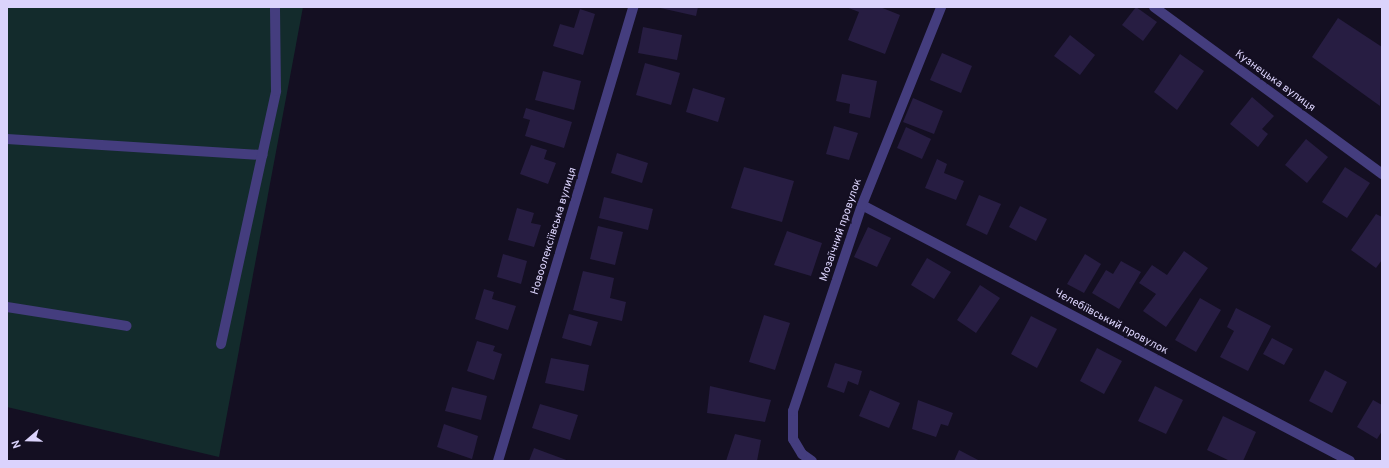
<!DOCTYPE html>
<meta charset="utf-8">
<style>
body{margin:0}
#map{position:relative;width:1389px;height:468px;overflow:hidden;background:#140f22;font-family:Overpass,sans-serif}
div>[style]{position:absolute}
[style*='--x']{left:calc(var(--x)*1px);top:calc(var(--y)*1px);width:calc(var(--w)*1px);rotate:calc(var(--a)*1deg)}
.green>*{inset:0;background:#132b2c}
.building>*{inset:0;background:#271d42}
.lane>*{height:10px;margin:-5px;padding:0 5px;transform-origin:5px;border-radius:5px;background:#443d7e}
.street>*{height:10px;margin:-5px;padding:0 5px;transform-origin:5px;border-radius:5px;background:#443d7e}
span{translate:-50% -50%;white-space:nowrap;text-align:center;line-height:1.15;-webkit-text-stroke:4px #140f22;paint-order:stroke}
.street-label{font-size:11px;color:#dbd3fc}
.frame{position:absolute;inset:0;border:8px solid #dbd3fc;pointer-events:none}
.north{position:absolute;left:8px;top:420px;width:40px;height:40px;-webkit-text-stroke:3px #140f22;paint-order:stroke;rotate:250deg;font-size:11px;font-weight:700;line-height:16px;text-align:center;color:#dbd3fc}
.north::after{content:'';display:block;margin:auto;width:14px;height:18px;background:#dbd3fc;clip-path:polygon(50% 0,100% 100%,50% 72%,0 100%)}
</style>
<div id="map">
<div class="green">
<i style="clip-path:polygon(7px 7px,303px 7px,219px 457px,7px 407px)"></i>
</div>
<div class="building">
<i style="clip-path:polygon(656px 7px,698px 7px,696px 16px)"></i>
<i style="clip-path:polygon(846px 7px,880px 7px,900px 15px,885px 54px,848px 40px,859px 12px)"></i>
<i style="clip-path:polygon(1136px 7px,1157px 22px,1143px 41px,1122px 25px)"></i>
<i style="clip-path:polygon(580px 9px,595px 14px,583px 55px,553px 46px,560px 24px,574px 28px)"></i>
<i style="clip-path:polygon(1338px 18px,1382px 47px,1380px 106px,1312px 57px)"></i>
<i style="clip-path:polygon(643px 27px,682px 35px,677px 60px,638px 53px)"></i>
<i style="clip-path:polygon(1070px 35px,1095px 55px,1080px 75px,1054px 56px)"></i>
<i style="clip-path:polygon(942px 53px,972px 66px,961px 93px,930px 80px)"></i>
<i style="clip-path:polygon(1180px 54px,1204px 71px,1177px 110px,1154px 92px)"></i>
<i style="clip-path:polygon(645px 63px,680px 73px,671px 105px,636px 95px)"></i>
<i style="clip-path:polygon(543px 71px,581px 81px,574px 110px,535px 100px)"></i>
<i style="clip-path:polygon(842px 74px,877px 81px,870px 118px,849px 113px,850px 104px,836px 101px)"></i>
<i style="clip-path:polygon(693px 88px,725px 98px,718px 122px,686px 112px)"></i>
<i style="clip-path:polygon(1252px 97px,1274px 116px,1262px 129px,1268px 134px,1258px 147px,1230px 124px)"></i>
<i style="clip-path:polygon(913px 98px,943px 111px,934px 134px,903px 122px)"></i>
<i style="clip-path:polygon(526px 108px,572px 122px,564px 148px,525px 136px,530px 120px,523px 118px)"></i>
<i style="clip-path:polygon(834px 126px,858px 133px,849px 160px,826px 154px)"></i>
<i style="clip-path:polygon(906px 127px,931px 139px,922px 159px,897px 148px)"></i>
<i style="clip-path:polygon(1306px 139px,1328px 157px,1307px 183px,1285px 165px)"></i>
<i style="clip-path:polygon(531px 145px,547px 150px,544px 159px,556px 163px,548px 184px,520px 174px)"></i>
<i style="clip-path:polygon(617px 153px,648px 163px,642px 183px,611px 173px)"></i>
<i style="clip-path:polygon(937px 159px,947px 164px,944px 173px,964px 181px,956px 200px,925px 188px)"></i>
<i style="clip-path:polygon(744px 167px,794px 181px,782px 222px,731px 208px)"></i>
<i style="clip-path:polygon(1345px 167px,1370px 183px,1347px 218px,1322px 202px)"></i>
<i style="clip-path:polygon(979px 195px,1001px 204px,987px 235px,966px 225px)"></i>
<i style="clip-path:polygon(604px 197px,653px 209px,648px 230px,599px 218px)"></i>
<i style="clip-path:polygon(1020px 206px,1047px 219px,1036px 241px,1009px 227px)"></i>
<i style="clip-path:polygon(517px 208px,534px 213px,531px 223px,541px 225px,534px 247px,508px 240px)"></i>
<i style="clip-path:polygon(1376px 214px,1382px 217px,1382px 260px,1376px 268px,1351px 250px)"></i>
<i style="clip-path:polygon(598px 226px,623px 232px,615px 265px,590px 259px)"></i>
<i style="clip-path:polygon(868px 227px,891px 238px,877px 267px,854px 257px)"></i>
<i style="clip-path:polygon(787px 231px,822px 243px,811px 276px,774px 265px)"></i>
<i style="clip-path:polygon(1184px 251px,1208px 268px,1166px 327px,1143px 311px,1156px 294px,1139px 283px,1152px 265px,1167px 275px)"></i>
<i style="clip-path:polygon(503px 254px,527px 261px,521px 284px,497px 277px)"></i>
<i style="clip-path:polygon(1085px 254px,1101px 264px,1084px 293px,1067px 284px)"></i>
<i style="clip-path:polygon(927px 258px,951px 272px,934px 299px,911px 285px)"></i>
<i style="clip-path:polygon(1121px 261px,1141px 272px,1119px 309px,1092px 293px,1106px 270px,1113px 274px)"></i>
<i style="clip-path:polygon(583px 271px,614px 278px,610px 298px,626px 302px,622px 321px,573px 310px)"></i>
<i style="clip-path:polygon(980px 285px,1000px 298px,976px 333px,957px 320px)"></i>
<i style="clip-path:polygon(484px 289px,494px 292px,492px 299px,516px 306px,508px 330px,475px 319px)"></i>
<i style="clip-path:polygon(1200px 298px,1221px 310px,1196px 352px,1175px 340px)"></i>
<i style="clip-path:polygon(1236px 308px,1271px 326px,1248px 371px,1220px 357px,1234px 331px,1227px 327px)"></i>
<i style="clip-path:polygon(569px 314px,598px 322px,591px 346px,562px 338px)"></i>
<i style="clip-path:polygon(764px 315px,790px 323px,775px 370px,749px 362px)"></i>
<i style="clip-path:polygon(1031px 316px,1057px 329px,1037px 368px,1011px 354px)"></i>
<i style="clip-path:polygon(1272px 338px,1293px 349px,1284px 365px,1263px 354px)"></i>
<i style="clip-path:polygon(477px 341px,495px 346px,493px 351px,502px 354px,494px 380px,467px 371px)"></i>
<i style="clip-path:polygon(1097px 348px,1122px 361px,1104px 394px,1080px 381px)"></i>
<i style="clip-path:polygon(551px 358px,589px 365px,584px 391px,545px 383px)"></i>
<i style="clip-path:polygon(835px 363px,862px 371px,858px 385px,848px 381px,844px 393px,827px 387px)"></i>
<i style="clip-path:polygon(1325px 370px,1347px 382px,1332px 413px,1309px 401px)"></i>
<i style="clip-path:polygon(710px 386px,771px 400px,765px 422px,707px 413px)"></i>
<i style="clip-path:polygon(1155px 386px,1183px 400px,1166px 434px,1138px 421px)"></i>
<i style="clip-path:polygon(452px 387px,487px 396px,481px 420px,445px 411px)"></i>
<i style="clip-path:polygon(870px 390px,900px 403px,889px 428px,859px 416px)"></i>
<i style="clip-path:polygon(918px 400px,953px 413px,948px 426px,941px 424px,936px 437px,912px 429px)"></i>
<i style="clip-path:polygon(1373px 400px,1382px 405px,1382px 431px,1377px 439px,1357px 427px)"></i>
<i style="clip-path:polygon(540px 404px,578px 415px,570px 440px,532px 428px)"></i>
<i style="clip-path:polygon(1223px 416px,1256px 432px,1243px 461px,1230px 461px,1207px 450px)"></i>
<i style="clip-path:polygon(444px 424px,478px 436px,472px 459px,437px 447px)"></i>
<i style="clip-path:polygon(735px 434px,761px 440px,757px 461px,726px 461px)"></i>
<i style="clip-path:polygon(534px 448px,569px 461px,529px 461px)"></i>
<i style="clip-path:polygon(959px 450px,980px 461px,954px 461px)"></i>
</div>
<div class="lane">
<i style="--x:7;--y:139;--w:256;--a:3.6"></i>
<i style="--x:7;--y:307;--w:121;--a:9"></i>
<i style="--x:221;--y:344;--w:259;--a:-77.7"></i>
<i style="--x:276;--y:91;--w:84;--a:-90.7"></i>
</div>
<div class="street">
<i style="--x:1154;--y:7;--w:283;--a:36.2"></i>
<i style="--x:862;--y:205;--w:551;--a:27.68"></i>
<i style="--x:498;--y:461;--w:474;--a:-73.4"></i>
<i style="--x:812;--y:461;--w:12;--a:-145"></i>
<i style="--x:802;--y:454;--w:17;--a:-121"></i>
<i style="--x:793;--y:439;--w:28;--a:-90"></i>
<i style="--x:793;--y:411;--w:217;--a:-71.5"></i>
<i style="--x:862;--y:205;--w:213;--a:-68.2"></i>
</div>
<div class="street-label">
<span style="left:1275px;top:81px;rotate:36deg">Кузнецька вулиця</span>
<span style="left:841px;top:230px;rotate:-71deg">Мозаїчний провулок</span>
<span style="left:554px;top:231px;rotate:-73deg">Новоолексіївська вулиця</span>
<span style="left:1111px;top:322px;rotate:28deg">Челебіївський провулок</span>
</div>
<div class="frame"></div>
<div class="north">N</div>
</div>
